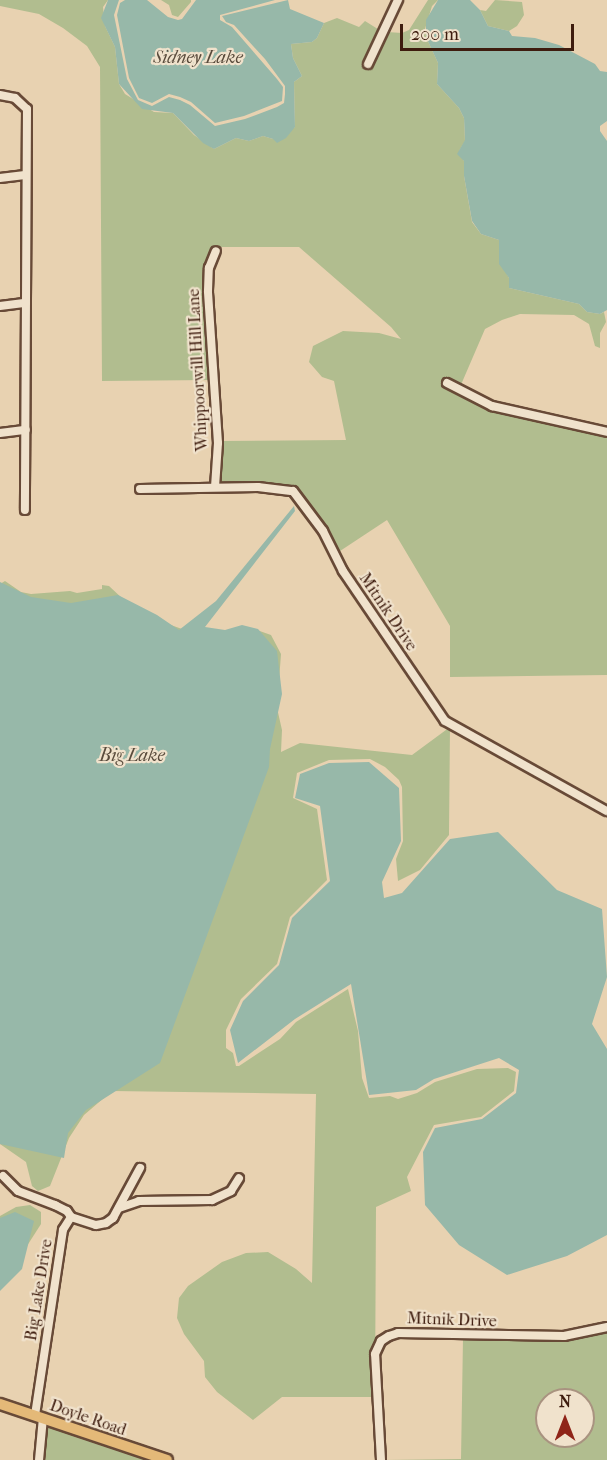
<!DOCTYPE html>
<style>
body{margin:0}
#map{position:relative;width:607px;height:1460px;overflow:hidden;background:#e8d2b1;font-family:"IM FELL French Canon",serif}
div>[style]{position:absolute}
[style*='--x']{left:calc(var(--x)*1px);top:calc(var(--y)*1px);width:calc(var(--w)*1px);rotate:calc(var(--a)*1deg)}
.green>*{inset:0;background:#b1bd8f}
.water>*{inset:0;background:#97b8a9}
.roads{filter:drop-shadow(2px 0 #684a37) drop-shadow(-2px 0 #684a37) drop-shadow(0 2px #684a37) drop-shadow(0 -2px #684a37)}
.minor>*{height:8px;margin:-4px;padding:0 4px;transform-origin:4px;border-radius:4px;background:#f0e2cc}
.major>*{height:10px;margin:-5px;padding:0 5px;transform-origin:5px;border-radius:5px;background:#e4b978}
span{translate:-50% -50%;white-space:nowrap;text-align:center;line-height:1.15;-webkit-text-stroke:4.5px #f0e2cc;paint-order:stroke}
.street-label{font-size:16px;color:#3e1c0e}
.water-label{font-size:18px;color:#594b3c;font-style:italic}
.north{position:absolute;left:535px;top:1388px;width:60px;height:60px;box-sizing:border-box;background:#f0e2cc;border:2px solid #a99380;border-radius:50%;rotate:0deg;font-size:16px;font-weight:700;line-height:24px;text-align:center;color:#3e1c0e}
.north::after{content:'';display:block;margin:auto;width:21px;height:27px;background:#8f2418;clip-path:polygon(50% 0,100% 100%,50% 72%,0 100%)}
.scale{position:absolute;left:400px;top:24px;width:174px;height:27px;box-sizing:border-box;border:3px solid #3e1c0e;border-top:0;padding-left:8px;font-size:18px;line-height:21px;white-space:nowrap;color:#3e1c0e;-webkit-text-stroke:4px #f0e2cc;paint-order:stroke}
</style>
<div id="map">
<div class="green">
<i style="clip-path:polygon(0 0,108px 0,103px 7px,105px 26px,115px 47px,119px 84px,125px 94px,154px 112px,173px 113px,194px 135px,214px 149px,236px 138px,249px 141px,263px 136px,273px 139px,295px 127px,294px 82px,302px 76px,293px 58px,291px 44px,312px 42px,317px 38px,324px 23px,337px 18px,359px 27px,365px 21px,381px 31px,364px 65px,369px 68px,387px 32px,402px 33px,409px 30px,428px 0,438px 0,432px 6px,425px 29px,426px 37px,438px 63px,437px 84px,459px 108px,464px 118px,465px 141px,459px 151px,464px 161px,464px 176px,472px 222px,481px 234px,499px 240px,499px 260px,509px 278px,509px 288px,579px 304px,587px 312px,600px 314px,604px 312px,606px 322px,600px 333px,600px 348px,595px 346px,589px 324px,574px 315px,520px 314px,502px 320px,485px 329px,460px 387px,446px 378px,443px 384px,491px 409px,607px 435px,607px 675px,450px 677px,450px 626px,387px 520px,337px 553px,293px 488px,267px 484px,218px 484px,221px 441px,346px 440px,334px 381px,322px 377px,309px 362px,313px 346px,343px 331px,379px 333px,401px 339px,391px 327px,299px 247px,212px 247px,210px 380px,102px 381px,100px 67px,87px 46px,63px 28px,39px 14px,0 6px)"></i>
<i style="clip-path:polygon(161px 0,191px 0,191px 2px,178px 17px,172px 15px,169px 5px)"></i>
<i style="clip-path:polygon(495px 0,522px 2px,524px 15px,517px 26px,509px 31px,488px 26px,480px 10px,486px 11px)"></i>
<i style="clip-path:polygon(5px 581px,21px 592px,31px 594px,70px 591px,77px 593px,102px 589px,102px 585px,109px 586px,124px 600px,168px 624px,182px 629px,217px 602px,200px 631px,254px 629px,271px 635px,281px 654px,277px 708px,282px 730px,281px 752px,300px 743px,412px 755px,450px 727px,449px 835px,420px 870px,398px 881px,396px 859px,403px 841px,402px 787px,399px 780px,385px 767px,370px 759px,329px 760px,297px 773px,293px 798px,317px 809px,327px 880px,290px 917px,277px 964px,241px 999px,226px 1030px,226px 1048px,233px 1053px,236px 1066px,239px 1066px,280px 1039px,296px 1022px,348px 989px,358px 1031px,362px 1078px,369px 1098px,390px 1096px,398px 1099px,417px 1093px,435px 1082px,477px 1069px,508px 1068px,516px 1072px,514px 1091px,481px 1117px,434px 1125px,407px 1177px,411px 1191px,376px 1207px,375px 1397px,282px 1397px,253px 1420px,217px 1392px,205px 1377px,204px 1361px,184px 1334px,177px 1318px,179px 1298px,188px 1286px,222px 1262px,246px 1253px,268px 1252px,296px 1269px,312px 1283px,316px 1094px,112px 1091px,84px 1115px,69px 1138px,50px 1186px,38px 1191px,32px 1186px,26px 1162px,0 1144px,208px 677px,0 584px)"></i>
<i style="clip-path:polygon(30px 1205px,41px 1212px,41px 1224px,0 1288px,0 1216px,16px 1207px)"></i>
<i style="clip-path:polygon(evenodd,607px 1330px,607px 1460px,384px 1460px,461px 1459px,463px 1338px,564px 1340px,607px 1330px,547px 1400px,583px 1400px,583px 1436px,547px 1436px,547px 1400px)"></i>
<i style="clip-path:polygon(46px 1424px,156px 1460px,42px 1460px)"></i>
</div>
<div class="water">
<i style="clip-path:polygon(108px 0,119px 0,114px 15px,127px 79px,138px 100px,152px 106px,169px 97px,180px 100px,190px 105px,215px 126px,245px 119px,277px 107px,284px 103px,285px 94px,285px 86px,265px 59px,234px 25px,226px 22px,222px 16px,288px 0,290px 9px,324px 23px,317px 38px,312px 42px,291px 44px,293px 58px,302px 76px,294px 82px,295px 127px,286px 138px,277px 143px,273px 139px,263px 136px,249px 141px,236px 138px,214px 149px,203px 143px,173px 113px,142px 109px,119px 84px,115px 47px,101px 18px)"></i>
<i style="clip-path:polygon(125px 0,147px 0,168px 17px,178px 20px,182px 19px,196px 0,275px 0,220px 15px,220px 20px,232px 27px,277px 79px,283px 87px,282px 101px,244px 116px,215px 123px,191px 102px,180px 97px,169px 94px,152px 103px,139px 98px,129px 78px,117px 15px,120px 3px)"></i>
<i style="clip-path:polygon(438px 0,470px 0,480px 10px,488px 26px,509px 31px,512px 36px,535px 38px,559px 45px,595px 64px,600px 71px,607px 72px,607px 121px,600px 126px,600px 131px,607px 141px,607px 310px,600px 314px,587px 312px,579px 304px,509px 288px,509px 278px,499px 264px,499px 240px,481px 234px,472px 221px,464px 176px,464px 161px,457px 154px,465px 140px,464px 118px,459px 108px,437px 84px,438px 63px,426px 37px,426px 20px)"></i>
<i style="clip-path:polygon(294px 506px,295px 511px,205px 627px,225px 630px,242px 625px,258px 629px,277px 651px,282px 694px,270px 749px,269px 767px,160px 1063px,86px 1110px,68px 1133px,64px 1158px,0 1144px,0 582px,31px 597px,71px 603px,118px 595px,157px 615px,179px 630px,216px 601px)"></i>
<i style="clip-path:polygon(369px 762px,399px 788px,401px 841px,382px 882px,384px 898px,402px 893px,450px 839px,498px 832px,557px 890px,602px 909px,607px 977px,592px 1024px,607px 1049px,607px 1235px,567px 1256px,507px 1275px,459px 1245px,425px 1205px,423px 1152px,435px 1128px,482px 1119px,516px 1093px,519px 1070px,499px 1058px,434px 1079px,416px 1090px,369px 1095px,351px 984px,295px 1019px,238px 1063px,230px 1030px,243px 1001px,279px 965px,292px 918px,330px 881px,320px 806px,295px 798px,300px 774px,329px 763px)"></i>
<i style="clip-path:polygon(15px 1212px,34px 1221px,22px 1269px,0 1291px,0 1218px)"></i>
</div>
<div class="roads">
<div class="minor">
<i style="--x:368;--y:64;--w:71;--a:-64.9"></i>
<i style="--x:0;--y:95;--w:15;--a:11"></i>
<i style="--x:15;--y:98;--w:16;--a:43"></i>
<i style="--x:27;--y:109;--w:401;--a:90.3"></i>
<i style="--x:0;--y:178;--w:25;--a:-7"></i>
<i style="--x:0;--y:306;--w:26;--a:-7"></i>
<i style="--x:447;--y:383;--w:51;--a:27.1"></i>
<i style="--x:492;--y:406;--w:118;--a:12.7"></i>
<i style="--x:0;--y:433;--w:26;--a:-7"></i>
<i style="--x:215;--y:487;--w:44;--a:-86.1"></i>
<i style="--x:218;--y:443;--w:152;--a:-93.8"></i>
<i style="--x:208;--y:291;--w:23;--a:-88"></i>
<i style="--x:209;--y:268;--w:18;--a:-68"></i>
<i style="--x:140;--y:489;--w:118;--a:-1"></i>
<i style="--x:258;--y:487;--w:35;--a:7"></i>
<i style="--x:293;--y:491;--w:50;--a:53.1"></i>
<i style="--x:323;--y:531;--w:45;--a:63.4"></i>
<i style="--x:343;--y:571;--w:181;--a:55.8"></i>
<i style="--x:445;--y:721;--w:185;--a:29.1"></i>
<i style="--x:3;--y:1176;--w:21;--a:45"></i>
<i style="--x:18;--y:1191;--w:40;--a:21"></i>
<i style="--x:55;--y:1205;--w:13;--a:27"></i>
<i style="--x:67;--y:1211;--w:7;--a:56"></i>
<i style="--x:71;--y:1217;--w:15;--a:122"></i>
<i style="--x:63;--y:1230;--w:187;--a:98.6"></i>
<i style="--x:119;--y:1208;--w:21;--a:-19"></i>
<i style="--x:139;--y:1201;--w:73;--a:-0.8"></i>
<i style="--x:212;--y:1200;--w:21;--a:-25"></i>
<i style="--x:231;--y:1191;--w:15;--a:-58"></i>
<i style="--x:71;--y:1217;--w:26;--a:18"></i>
<i style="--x:96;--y:1225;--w:10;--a:-11"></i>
<i style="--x:106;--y:1223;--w:9;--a:-36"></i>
<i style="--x:113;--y:1218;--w:57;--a:-61.6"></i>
<i style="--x:39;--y:1460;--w:42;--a:-84.6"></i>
<i style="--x:381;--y:1460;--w:106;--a:-93.2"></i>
<i style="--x:375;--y:1354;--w:14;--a:-65"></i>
<i style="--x:381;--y:1341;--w:9;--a:-32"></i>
<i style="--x:389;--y:1336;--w:9;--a:-18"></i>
<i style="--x:398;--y:1333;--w:166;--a:1"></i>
<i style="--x:564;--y:1336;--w:44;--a:-11.8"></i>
</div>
<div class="major">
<i style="--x:0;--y:1404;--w:176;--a:18.5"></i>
</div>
</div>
<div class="street-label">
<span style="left:198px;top:370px;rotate:-93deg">Whippoorwill Hill Lane</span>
<span style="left:388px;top:612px;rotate:56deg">Mitnik Drive</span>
<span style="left:39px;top:1290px;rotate:-81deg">Big Lake Drive</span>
<span style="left:452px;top:1320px;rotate:2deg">Mitnik Drive</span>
<span style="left:88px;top:1418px;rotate:19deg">Doyle Road</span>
</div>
<div class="water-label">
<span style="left:198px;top:58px">Sidney Lake</span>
<span style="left:132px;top:756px">Big Lake</span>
</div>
<div class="north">N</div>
<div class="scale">200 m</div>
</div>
